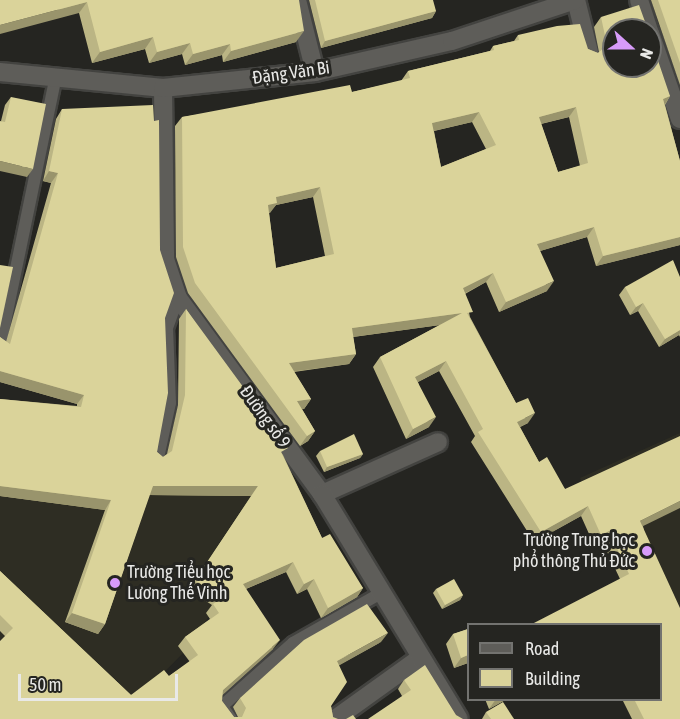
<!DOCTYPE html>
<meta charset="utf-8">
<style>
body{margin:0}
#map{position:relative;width:680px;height:719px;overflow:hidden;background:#252521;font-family:"Asap Condensed",sans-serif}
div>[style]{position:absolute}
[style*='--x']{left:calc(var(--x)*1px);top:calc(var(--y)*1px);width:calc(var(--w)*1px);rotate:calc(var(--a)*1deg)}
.built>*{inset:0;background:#2e2d23}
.roads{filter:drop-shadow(2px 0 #434340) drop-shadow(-2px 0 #434340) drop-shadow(0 2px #434340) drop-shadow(0 -2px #434340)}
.service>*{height:12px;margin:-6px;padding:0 6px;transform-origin:6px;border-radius:6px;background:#5e5d59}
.minor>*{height:18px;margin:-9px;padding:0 9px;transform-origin:9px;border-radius:9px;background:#5e5d59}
.tertiary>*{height:18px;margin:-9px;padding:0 9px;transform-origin:9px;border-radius:9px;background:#5e5d59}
.secondary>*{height:18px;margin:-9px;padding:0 9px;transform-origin:9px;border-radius:9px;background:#5e5d59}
.wall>*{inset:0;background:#bbb584}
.shaded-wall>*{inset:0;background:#99946c}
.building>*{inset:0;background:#dad39a}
.dots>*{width:16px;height:16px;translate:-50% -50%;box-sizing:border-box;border:3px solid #252521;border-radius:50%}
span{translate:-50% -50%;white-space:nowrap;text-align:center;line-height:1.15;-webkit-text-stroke:6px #252521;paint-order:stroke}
.street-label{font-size:18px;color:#e9e9e7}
.poi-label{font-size:18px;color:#e9e9e7}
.right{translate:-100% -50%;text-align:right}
.left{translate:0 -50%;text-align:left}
.legend{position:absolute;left:467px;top:623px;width:195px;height:78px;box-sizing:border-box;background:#252521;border:2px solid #737370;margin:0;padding:8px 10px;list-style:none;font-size:18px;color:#e9e9e7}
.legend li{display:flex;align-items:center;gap:12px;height:30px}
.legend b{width:30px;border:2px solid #737370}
.north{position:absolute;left:602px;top:18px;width:60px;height:60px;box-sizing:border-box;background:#252521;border:2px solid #737370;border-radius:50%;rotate:111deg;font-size:16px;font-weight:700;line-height:24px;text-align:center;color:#e9e9e7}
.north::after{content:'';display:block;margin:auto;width:21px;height:27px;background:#d79bf9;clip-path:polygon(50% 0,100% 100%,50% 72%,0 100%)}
.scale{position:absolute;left:18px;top:674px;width:160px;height:27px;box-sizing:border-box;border:3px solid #e9e9e7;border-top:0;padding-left:8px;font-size:18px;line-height:21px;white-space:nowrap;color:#e9e9e7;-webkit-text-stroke:4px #252521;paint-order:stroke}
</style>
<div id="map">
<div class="built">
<i style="clip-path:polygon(680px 433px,680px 691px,660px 624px,649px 624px,580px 478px)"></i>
<i style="clip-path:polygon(0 457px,267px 493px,272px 518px,189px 647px,118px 719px,0 719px)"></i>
</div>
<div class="roads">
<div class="service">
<i style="--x:0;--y:346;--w:271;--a:-78.3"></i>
<i style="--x:158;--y:458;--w:56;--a:-77.7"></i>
<i style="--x:170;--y:403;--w:75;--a:-92.3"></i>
<i style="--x:167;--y:328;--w:32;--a:-70"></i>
<i style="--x:231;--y:719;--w:16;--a:-125"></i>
<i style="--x:222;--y:706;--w:95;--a:-41.6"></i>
<i style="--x:293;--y:643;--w:101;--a:-29.6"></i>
</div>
<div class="minor">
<i style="--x:297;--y:0;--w:74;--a:76"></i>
<i style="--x:576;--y:0;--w:54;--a:76"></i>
<i style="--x:639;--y:0;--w:32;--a:72"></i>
<i style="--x:650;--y:33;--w:91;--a:70.8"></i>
<i style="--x:322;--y:494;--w:127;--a:-24.1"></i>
<i style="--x:335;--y:719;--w:105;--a:-35.7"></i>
</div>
<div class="tertiary">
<i style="--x:163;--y:88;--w:171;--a:89.3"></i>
<i style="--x:165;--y:259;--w:41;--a:71.6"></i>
<i style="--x:178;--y:298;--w:243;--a:53.7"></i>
<i style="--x:322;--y:494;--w:263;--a:58.7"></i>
</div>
<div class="secondary">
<i style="--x:0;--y:72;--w:164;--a:5.6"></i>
<i style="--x:163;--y:88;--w:153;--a:-6"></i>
<i style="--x:315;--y:72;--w:140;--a:-12.8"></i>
<i style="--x:452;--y:41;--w:130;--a:-18.4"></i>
</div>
</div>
<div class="wall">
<i style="clip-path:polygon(0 0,299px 0,296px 42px,223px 62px,222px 55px,185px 65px,182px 54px,149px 63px,145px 49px,92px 63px,79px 13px)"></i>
<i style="clip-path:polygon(309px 0,359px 0,436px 11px,432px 18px,321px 48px)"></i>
<i style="clip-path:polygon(651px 0,680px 0,680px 85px)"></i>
<i style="clip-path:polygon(evenodd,601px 17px,670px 96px,665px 105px,680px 161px,680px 245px,596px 266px,587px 237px,540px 251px,547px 291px,499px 312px,486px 282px,465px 294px,470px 317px,516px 403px,528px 423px,520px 427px,539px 462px,565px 489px,643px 526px,680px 719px,632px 719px,622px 699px,660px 699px,620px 579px,602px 541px,594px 545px,581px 516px,534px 542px,471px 442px,475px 436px,439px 371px,418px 382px,429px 427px,406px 439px,373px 367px,380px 357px,440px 325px,353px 337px,356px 354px,349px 364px,294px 372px,311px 399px,304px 409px,302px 409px,315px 431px,308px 441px,300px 446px,188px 293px,176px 257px,175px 126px,182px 117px,352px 92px,401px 81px,408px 71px,490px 51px,493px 46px,514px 41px,518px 35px,588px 49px,598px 53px,599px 52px,594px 27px,601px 17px,569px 117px,580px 166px,558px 172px,541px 124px,569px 117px,601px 17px,472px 122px,486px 149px,441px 167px,434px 131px,472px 122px,601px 17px,313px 197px,325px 256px,276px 268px,269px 213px,276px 205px,313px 197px)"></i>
<i style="clip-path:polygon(11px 97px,27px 177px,1px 121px,5px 105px)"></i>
<i style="clip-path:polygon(62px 109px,160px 250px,165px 318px,157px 452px,163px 457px,167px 454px,178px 405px,179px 319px,186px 309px,283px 455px,322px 538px,363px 588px,357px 597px,321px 618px,307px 589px,297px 594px,286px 572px,246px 589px,273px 649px,222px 695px,222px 701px,234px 717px,238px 717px,233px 707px,240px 698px,381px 642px,339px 665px,331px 706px,333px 717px,0 719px,5px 636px,0 631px,0 571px,131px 695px,169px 676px,190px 662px,178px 646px,185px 637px,210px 619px,206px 613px,212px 605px,189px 590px,251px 496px,149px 495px,105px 624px,98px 634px,65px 622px,105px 510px,0 496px,0 399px,77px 406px,77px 404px,0 382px,0 337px,6px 342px,51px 183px,43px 181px,56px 119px)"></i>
<i style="clip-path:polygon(680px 277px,680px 337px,679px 335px,659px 347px,638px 311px,630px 315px,619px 295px,625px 287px)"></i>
<i style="clip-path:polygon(320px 451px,363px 454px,360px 458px,324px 472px,316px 456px)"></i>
<i style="clip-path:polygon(436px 589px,463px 595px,460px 600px,442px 609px,433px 593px)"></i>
<i style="clip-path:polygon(468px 629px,468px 664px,468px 663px,454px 668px,446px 644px,453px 634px)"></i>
<i style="clip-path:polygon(404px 680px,456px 715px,402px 696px,398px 689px)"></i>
<i style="clip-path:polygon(485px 699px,507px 699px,489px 709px)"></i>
<i style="clip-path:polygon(486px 712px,514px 719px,482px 719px)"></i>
</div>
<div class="shaded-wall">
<i style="clip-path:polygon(87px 2px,79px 13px,0 34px,0 25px)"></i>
<i style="clip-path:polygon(436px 11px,432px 18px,321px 48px,325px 41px)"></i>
<i style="clip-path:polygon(304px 31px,296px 42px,223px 62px,231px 51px)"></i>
<i style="clip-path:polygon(153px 37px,145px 49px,92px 63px,100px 52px)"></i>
<i style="clip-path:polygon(190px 43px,182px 54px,149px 63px,157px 52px)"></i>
<i style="clip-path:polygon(230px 44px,222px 55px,185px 65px,193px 54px)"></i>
<i style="clip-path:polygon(670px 96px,664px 106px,663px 99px)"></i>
<i style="clip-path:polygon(576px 107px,569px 117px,532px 126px,539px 117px)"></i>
<i style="clip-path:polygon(479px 112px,472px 122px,425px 133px,432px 123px)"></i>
<i style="clip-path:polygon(0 161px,33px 169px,27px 177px,0 171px)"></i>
<i style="clip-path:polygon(49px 171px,58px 173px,51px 183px,43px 181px)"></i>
<i style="clip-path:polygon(320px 187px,313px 197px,276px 205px,270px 213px,261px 215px,268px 205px,276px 197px)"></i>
<i style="clip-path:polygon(594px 227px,587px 237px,530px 254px,537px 244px)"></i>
<i style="clip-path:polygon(680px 237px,680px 245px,596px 266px,603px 256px)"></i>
<i style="clip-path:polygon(493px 273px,486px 282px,456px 298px,463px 288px)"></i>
<i style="clip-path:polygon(554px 281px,547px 291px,499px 312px,506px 302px)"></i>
<i style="clip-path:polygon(643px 303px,638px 311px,630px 315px,636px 307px)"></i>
<i style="clip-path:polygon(462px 313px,455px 323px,345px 338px,352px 328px)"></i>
<i style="clip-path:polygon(680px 330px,680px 333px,679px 335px,659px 347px,665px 339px)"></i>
<i style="clip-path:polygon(356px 354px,349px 364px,282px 373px,289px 363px)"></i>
<i style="clip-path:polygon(446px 361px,439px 371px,408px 387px,415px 377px)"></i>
<i style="clip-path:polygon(0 371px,84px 395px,77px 404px,0 382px)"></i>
<i style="clip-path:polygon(311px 399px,304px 409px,290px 411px,297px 401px)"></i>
<i style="clip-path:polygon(535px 413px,528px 423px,510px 432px,517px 422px)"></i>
<i style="clip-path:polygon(436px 417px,429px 427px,406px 439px,413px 429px)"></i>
<i style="clip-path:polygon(315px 431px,308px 441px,300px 446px,307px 436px)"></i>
<i style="clip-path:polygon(363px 454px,360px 458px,324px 472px,327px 467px)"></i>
<i style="clip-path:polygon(0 486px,111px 500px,105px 510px,0 496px)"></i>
<i style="clip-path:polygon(153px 486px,258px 486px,251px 496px,146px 495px)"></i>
<i style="clip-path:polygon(680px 501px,680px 508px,633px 531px,640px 521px)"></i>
<i style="clip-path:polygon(588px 506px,581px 516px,534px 542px,541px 532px)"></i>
<i style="clip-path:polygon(609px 531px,602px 541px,594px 545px,601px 535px)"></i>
<i style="clip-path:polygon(293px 562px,286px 572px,236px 593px,243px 584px)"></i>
<i style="clip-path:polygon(314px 579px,307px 589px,297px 594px,304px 584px)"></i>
<i style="clip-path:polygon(363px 588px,357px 597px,321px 618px,328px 608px)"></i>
<i style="clip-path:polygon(463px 595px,460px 600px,442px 609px,445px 605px)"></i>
<i style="clip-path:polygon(72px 613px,105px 624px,98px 634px,65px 622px)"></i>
<i style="clip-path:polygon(388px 633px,381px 642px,331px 670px,337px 661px)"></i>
<i style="clip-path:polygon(280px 640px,273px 649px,217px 700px,223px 690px)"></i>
<i style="clip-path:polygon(468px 655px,468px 663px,454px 668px,461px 658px)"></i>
<i style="clip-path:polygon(496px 699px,507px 699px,489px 709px)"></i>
</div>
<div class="building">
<i style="clip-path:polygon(0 0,299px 0,304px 31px,231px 51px,230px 44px,193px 54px,190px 43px,157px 52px,153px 37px,100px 52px,87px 2px,0 25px)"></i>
<i style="clip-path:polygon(315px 0,433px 0,436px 11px,325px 41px)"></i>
<i style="clip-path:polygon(658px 0,680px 0,680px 63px)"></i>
<i style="clip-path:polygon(evenodd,639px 5px,648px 30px,614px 30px,614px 66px,650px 66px,650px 37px,670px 96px,663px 99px,680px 161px,680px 237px,603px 256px,594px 227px,537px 244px,554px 281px,506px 302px,493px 273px,463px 288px,473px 312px,467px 313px,516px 403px,528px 398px,535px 413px,517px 422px,539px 462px,547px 457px,565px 489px,680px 436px,680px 501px,640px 521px,680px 608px,680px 719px,644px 719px,634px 699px,660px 699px,660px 624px,532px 624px,629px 574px,609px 531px,601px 535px,588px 506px,541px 532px,478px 432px,483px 429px,446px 361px,415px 377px,436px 417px,413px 429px,380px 357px,462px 313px,352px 328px,356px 354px,289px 363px,311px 399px,297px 401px,315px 431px,307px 436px,195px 283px,183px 247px,182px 117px,350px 85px,352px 92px,410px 78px,408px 71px,494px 50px,493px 46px,519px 40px,518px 35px,557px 26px,580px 24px,588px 49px,598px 53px,607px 45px,601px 17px,639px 5px,576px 107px,588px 163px,558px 172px,539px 117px,576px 107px,639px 5px,479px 112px,496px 145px,441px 167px,432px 123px,479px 112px,639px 5px,320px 187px,334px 254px,276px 268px,268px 205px,277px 203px,276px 197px,320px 187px)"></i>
<i style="clip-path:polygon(11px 97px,46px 104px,33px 169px,0 161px,0 121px,5px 122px)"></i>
<i style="clip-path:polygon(153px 105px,154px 121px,159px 120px,160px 250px,174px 293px,165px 318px,168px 393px,157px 452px,163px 457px,172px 451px,185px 395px,186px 309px,288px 448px,281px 452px,322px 538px,330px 534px,363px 588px,328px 608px,314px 579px,304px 584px,293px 562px,243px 584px,280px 640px,223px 690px,222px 701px,234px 717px,242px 717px,246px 708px,240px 698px,304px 640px,367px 604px,388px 633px,337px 661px,347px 682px,331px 706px,333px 717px,338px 719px,0 719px,0 641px,13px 628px,0 615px,0 571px,131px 695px,164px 670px,169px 676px,198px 655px,185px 637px,219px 613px,213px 604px,222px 598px,195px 580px,258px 486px,153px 486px,105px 624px,72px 613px,111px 500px,0 486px,0 399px,81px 407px,84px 395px,0 371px,0 337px,10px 344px,58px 173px,49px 171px,62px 109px)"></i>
<i style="clip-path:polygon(673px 260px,680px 277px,680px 330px,665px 339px,643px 303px,636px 307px,625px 287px)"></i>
<i style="clip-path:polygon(0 265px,13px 267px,0 328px)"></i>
<i style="clip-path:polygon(354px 434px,363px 454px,327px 467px,320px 451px)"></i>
<i style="clip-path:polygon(454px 579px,463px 595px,445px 605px,436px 589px)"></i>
<i style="clip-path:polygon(468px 629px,468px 655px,461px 658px,453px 634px)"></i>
<i style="clip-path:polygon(425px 665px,456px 715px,463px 719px,368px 719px,411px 690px,404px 680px)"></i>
<i style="clip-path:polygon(503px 702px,514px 719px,491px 719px,486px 712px)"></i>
<i style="clip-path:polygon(353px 715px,356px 719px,346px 719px)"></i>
</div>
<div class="dots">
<i style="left:647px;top:551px;background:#d79bf9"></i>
<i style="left:115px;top:583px;background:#d79bf9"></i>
</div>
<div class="street-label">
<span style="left:291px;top:73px;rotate:-8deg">Đặng Văn Bi</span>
<span style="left:265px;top:417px;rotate:54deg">Đường số 9</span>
</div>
<div class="poi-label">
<span class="right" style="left:635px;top:551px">Trường Trung học<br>phổ thông Thủ Đức</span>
<span class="left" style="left:127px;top:583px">Trường Tiểu học<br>Lương Thế Vinh</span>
</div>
<ul class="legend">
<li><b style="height:8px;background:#5e5d59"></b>Road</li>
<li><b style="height:16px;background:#dad39a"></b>Building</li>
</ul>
<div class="north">N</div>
<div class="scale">50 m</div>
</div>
